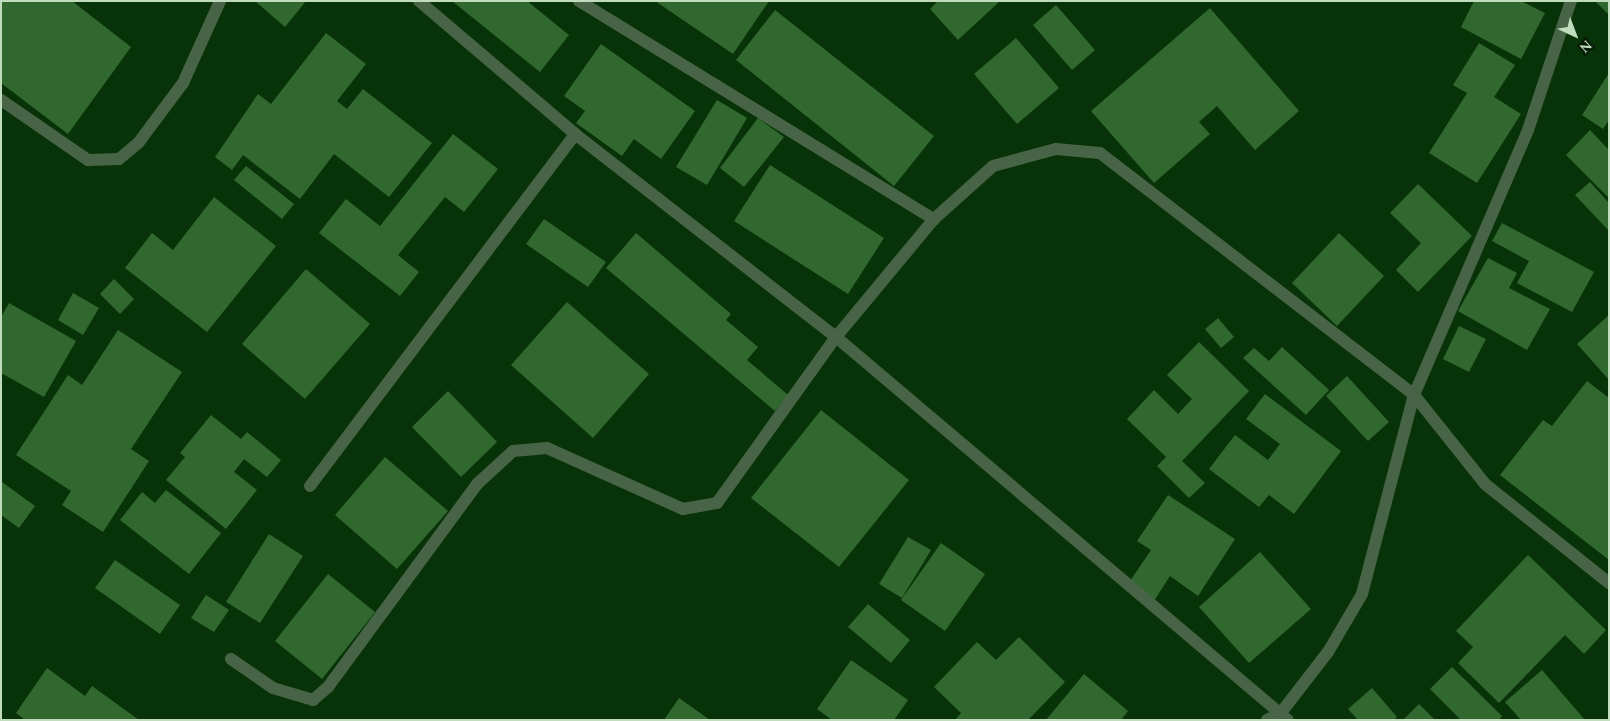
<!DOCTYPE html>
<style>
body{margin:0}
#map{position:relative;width:1610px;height:721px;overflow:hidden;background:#083308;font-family:Spectral,serif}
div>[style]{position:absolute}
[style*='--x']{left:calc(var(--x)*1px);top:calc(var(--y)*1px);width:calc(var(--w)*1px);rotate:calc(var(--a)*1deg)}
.building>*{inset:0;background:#31682f}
.minor>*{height:12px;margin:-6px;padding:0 6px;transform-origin:6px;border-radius:6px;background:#486446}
span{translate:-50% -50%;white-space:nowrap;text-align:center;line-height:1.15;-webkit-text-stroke:5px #031803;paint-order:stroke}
.frame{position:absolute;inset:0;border:2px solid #c0dcbd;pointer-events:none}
.north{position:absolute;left:1550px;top:10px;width:50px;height:50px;-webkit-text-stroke:4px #031803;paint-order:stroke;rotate:137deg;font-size:14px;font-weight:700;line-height:20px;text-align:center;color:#c0dcbd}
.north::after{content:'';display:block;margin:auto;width:18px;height:22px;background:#c0dcbd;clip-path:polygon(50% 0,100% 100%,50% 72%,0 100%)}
</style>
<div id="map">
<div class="building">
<i style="clip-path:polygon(1px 1px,72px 1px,131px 47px,68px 134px,1px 83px)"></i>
<i style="clip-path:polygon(255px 1px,306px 1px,285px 27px)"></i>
<i style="clip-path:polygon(452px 1px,527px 1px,569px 35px,540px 72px)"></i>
<i style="clip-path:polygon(655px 1px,769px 1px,733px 54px)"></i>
<i style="clip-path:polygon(938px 1px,1000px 1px,958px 40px,930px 9px)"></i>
<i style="clip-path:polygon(1474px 1px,1521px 1px,1545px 13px,1521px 59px,1461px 27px)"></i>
<i style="clip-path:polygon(1597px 1px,1609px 1px,1609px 15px,1596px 2px)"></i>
<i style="clip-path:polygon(1056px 5px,1095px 50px,1072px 70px,1033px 25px)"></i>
<i style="clip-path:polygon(1210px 8px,1299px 111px,1255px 150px,1217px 106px,1199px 122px,1210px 134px,1154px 183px,1091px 111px)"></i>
<i style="clip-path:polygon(775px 10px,934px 136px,894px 186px,736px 60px)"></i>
<i style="clip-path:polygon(326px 33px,366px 64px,337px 101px,347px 109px,363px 89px,432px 143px,389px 197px,334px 154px,300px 199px,243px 155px,232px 170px,215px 157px,258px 94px,271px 104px)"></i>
<i style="clip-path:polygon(1016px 38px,1059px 88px,1017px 124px,974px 74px)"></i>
<i style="clip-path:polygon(1479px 43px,1515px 65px,1494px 97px,1521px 114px,1477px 183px,1429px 153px,1467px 93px,1453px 85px)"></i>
<i style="clip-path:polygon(601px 44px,695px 111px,661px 159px,634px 139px,622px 156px,576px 123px,585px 111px,564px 96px)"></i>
<i style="clip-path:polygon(1609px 73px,1609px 120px,1603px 129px,1582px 115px)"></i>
<i style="clip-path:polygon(717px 100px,747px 118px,707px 185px,676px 167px)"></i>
<i style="clip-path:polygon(758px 118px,784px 137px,744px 187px,720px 168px)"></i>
<i style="clip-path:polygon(1590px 130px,1609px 150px,1609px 198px,1566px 155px)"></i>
<i style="clip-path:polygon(453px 134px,498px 169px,464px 212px,445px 197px,398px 255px,419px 272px,400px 296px,319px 233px,346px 199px,380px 226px)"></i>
<i style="clip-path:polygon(770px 165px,884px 238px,848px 294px,734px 221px)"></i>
<i style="clip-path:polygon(246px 166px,294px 204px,282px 219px,234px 180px)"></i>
<i style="clip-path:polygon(1590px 182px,1609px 203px,1609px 231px,1575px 195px)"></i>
<i style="clip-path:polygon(1418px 184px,1472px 236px,1418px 292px,1396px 270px,1421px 243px,1390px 213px)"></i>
<i style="clip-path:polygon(214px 197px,276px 246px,207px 332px,125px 268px,152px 233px,173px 250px)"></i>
<i style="clip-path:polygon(544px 219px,606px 262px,588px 287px,526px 244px)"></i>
<i style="clip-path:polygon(1502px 223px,1594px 272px,1572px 312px,1517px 283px,1529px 261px,1492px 241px)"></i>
<i style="clip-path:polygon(636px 233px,731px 314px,726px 320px,758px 347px,747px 360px,788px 395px,775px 411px,606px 268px)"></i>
<i style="clip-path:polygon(1339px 233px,1384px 276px,1337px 326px,1292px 283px)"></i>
<i style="clip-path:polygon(1488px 258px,1517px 273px,1509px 288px,1550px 309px,1527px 350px,1458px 311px)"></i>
<i style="clip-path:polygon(306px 269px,370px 324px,305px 399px,242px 344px)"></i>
<i style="clip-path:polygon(114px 279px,134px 299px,120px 314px,100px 294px)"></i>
<i style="clip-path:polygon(73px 293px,99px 308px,83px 335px,58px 320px)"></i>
<i style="clip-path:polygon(567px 302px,649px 374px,593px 438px,511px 365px)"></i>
<i style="clip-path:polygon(9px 303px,76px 341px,44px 397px,1px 373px,1px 317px)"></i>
<i style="clip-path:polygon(1609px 315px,1609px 380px,1577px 344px)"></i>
<i style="clip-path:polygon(1218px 318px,1234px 337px,1221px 348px,1205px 329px)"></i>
<i style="clip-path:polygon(1459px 326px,1486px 339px,1469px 372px,1443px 359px)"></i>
<i style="clip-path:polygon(118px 330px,182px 372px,131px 449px,149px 461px,103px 532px,62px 505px,71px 491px,16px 455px,68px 375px,82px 385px)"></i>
<i style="clip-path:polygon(1199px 342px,1249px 391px,1182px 461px,1205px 483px,1189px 498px,1157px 466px,1166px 457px,1127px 419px,1154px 390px,1178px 414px,1192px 399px,1167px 375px)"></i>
<i style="clip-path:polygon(1282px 347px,1329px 390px,1306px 415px,1243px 358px,1254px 348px,1269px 361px)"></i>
<i style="clip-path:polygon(1347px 376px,1389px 422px,1368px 441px,1326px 396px)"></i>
<i style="clip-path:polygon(1587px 381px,1609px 398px,1609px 560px,1500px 475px,1543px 420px,1552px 426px)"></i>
<i style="clip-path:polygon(448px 391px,497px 442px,461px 477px,412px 427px)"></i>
<i style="clip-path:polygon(1265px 394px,1341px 451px,1294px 514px,1269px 495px,1259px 507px,1209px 469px,1235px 435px,1268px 460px,1280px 444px,1246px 419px)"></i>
<i style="clip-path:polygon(821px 410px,909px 480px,839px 567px,751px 498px)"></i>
<i style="clip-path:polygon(211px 415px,241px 439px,247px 432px,281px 460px,267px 477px,244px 459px,234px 472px,257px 490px,226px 529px,166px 480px,185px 457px,180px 453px)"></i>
<i style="clip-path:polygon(385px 457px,448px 511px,397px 569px,335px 515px)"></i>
<i style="clip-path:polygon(2px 482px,35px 506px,19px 528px,1px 515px)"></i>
<i style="clip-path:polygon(166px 490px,221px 533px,189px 574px,120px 520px,142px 492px,155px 503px)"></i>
<i style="clip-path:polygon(1168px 495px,1235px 539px,1198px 596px,1170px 576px,1154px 601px,1128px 584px,1151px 550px,1137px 541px)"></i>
<i style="clip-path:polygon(269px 534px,303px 556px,260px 623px,226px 602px)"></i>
<i style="clip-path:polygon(908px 537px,931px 550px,902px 598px,879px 584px)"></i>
<i style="clip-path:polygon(941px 543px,985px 574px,945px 631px,901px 600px)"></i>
<i style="clip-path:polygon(1260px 552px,1311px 609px,1249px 663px,1199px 607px)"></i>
<i style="clip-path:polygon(1528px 555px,1606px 630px,1584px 654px,1565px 635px,1499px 703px,1458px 663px,1473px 647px,1456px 631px)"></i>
<i style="clip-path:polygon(115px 560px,180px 605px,160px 634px,95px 588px)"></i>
<i style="clip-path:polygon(328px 574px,375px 612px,322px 679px,275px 641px)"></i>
<i style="clip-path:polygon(206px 595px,229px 610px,214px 632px,191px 618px)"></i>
<i style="clip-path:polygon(868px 604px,910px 640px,891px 663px,848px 627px)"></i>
<i style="clip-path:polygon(1019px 637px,1065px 682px,1028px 720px,955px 720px,961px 713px,934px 687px,977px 642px,996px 660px)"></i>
<i style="clip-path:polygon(851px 660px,908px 700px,894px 720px,832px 720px,817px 709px)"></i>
<i style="clip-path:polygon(1452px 667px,1502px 716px,1499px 720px,1461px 720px,1430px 689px)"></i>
<i style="clip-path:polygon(47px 668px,85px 696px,92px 686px,139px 720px,25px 720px,16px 713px)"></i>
<i style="clip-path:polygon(1542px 670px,1585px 720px,1521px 720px,1505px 702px)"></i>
<i style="clip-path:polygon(1084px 674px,1128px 711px,1121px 720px,1046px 720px)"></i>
<i style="clip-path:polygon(1372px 688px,1397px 717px,1394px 720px,1358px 720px,1348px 709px)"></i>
<i style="clip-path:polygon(679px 698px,710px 720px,664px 720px)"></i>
<i style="clip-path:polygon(1419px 704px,1435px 720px,1403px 720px)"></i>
</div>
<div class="minor">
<i style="--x:419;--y:1;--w:205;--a:40.4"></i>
<i style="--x:575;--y:134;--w:331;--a:37.9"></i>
<i style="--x:836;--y:337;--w:592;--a:40.28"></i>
<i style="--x:579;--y:1;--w:417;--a:31.6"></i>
<i style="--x:1;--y:100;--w:106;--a:34.6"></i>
<i style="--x:88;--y:160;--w:31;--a:-2"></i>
<i style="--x:119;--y:159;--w:26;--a:-40"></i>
<i style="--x:139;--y:142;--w:74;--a:-53.3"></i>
<i style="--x:183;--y:83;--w:90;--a:-65.7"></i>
<i style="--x:310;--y:486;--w:441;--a:-53"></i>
<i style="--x:231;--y:659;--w:51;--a:34.6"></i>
<i style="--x:273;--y:688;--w:42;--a:16.7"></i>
<i style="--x:313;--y:700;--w:20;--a:-41"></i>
<i style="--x:328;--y:687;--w:252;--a:-53.7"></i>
<i style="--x:477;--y:484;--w:49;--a:-42.5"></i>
<i style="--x:513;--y:451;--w:34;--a:-5"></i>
<i style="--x:547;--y:448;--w:149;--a:24.2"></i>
<i style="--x:683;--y:509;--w:35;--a:-10"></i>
<i style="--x:717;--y:503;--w:204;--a:-54.4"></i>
<i style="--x:836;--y:337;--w:153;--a:-50.3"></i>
<i style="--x:934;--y:219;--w:79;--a:-41.9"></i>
<i style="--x:993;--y:166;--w:65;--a:-15.1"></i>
<i style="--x:1056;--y:149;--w:44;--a:5.2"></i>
<i style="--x:1100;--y:153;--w:396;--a:37.6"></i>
<i style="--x:1414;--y:395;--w:114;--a:51.4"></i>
<i style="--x:1485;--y:484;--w:159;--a:38.6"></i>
<i style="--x:1267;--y:720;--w:14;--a:-25"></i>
<i style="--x:1280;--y:714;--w:78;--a:-52.3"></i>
<i style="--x:1328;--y:652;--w:67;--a:-59.6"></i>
<i style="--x:1362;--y:594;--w:206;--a:-75.4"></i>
<i style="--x:1414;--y:395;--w:288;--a:-66.7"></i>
<i style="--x:1528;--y:130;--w:136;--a:-71.6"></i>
</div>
<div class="frame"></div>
<div class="north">N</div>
</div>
